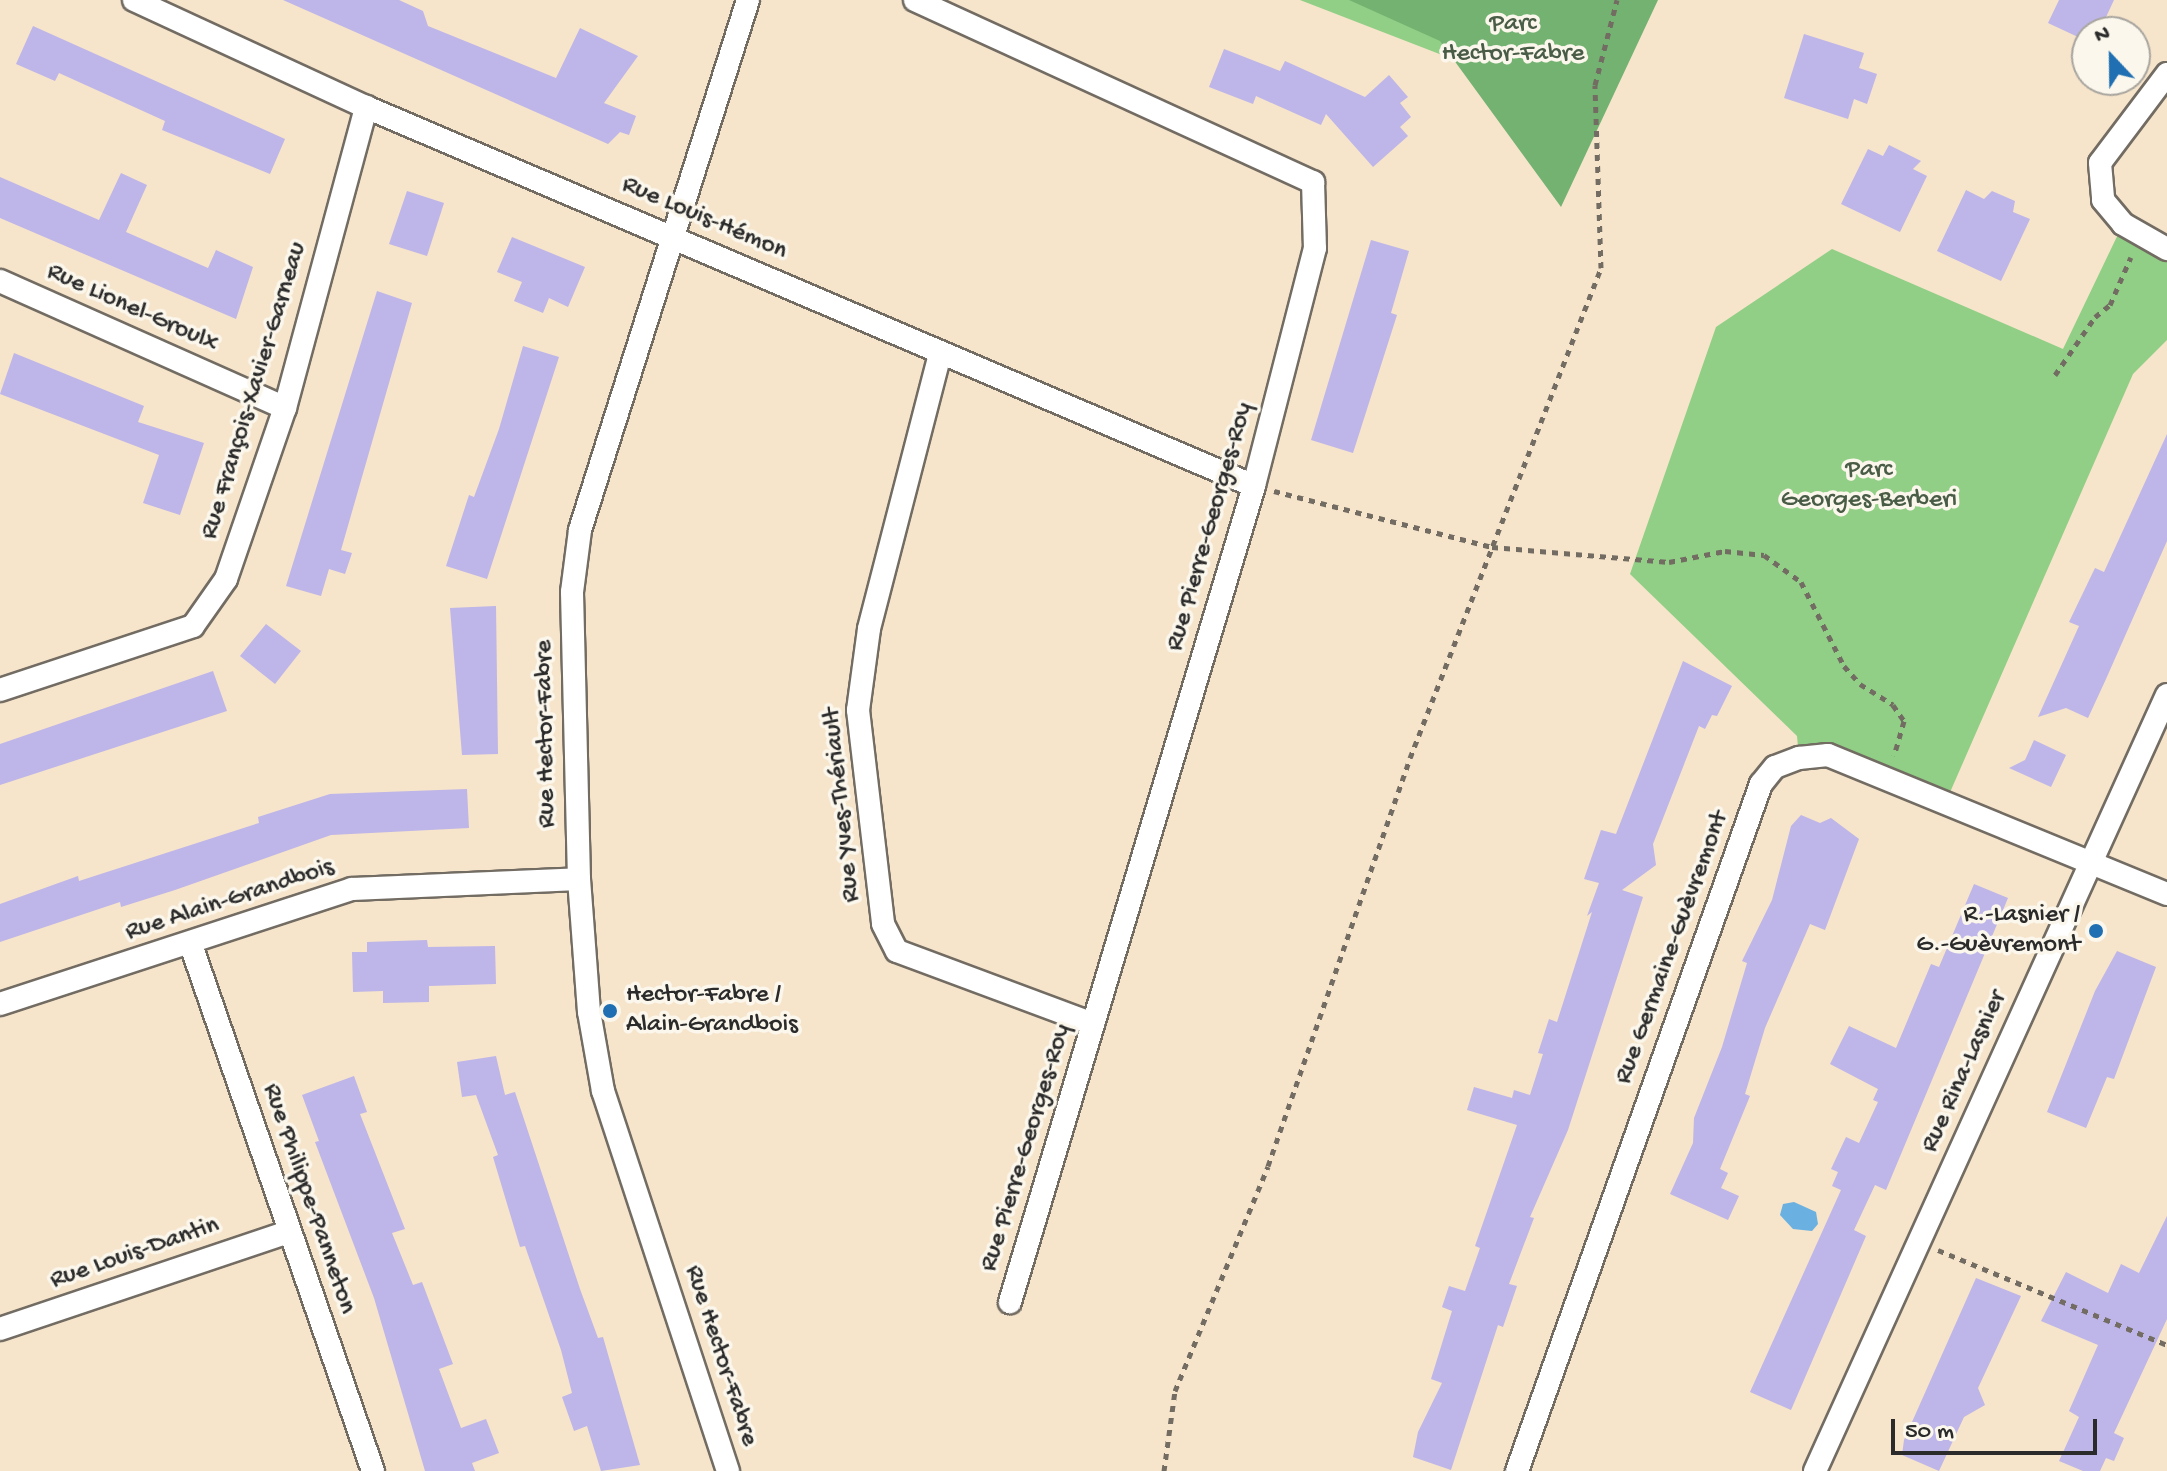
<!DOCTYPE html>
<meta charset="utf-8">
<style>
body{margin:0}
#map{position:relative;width:2167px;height:1471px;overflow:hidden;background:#f6e4cb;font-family:"Gochi Hand",sans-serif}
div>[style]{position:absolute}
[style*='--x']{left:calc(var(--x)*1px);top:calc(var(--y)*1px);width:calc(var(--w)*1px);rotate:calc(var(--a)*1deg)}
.green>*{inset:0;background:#90cf85}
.forest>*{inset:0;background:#74b272}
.water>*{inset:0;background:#6ab0e0}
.building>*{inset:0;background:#beb5e8}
.path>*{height:5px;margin-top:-2.5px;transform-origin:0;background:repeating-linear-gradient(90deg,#726c63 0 6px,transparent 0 12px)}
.roads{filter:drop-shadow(2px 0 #726c63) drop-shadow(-2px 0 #726c63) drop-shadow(0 2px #726c63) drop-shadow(0 -2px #726c63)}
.street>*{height:22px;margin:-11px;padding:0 11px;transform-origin:11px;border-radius:11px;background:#fff}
.dots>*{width:22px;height:22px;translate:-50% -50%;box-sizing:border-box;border:4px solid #fbf7ec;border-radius:50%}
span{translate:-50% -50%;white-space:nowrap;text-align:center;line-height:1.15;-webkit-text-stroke:7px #fbf7ec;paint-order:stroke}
.park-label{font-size:26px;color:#495c46}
.street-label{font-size:26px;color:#2b2b2b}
.poi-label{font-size:26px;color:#2b2b2b}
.right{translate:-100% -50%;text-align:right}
.left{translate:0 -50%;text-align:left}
.north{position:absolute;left:2071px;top:16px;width:80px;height:80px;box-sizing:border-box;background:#fbf7ec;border:2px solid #a8a59f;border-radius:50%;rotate:338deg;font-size:22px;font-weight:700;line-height:32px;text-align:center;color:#2b2b2b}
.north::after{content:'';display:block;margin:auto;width:28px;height:36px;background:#1f6fb2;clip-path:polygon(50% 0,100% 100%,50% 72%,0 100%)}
.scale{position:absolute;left:1891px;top:1419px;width:206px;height:36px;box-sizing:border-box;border:4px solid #2b2b2b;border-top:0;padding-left:10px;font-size:24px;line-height:28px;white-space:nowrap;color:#2b2b2b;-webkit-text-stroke:6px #fbf7ec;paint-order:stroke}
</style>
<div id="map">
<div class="green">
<i style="clip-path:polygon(1300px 0,1574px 0,1535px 91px)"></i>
<i style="clip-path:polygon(2123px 224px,2167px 249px,2167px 340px,2133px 374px,1944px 806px,1888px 780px,1799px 758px,1797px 736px,1630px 574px,1716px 327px,1832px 249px,2063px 349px)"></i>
</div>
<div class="forest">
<i style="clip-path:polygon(1349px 0,1658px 0,1561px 207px,1440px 41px)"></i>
</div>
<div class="water">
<i style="clip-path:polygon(1794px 1202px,1816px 1212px,1818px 1224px,1812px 1231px,1793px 1229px,1780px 1215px,1783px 1204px)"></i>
</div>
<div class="building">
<i style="clip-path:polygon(283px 0,399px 0,423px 11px,428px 26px,556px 78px,580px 28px,638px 56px,604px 103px,636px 116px,629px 135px,620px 132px,608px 144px)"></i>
<i style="clip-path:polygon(2059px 0,2114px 0,2099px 32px,2080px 32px,2078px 37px,2048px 23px)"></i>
<i style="clip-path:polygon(33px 26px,285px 139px,270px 174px,162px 130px,165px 121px,59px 73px,55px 81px,16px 64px)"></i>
<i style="clip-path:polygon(1804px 34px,1864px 53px,1859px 68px,1877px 74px,1867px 104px,1854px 99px,1848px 119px,1784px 98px)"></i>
<i style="clip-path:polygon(1224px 49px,1280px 71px,1285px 61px,1365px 97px,1389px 75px,1408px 97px,1400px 103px,1411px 117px,1400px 127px,1408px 136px,1373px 167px,1326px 114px,1321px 125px,1256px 96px,1253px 104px,1209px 87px)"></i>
<i style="clip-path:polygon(1889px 145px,1921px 161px,1913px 169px,1927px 176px,1900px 232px,1841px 204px,1868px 149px,1883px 156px)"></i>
<i style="clip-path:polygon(121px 173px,147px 185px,126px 232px,208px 268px,216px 250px,253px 267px,236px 319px,0 218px,0 177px,99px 220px)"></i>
<i style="clip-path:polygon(1966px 190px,1984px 199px,1992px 191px,2015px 201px,2013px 212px,2030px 219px,2001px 281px,1937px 251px)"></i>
<i style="clip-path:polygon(407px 191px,444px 203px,427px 256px,389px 244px)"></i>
<i style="clip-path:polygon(512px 237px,585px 267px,568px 307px,549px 298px,543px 313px,514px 301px,522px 282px,497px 272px)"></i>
<i style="clip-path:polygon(1371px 240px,1409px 251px,1391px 313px,1397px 315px,1353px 453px,1311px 440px)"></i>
<i style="clip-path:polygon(377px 291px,412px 303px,341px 550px,352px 553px,345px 574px,329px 569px,321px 596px,286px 586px)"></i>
<i style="clip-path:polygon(523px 346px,559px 357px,487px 579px,446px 566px,469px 495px,474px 497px,499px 429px)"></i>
<i style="clip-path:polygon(14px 353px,144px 406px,138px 422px,204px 443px,180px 515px,143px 503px,159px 455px,0 394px)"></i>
<i style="clip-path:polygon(2167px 434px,2167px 541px,2106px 679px,2088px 718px,2066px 708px,2038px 717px,2079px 626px,2069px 622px,2095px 568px,2104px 572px)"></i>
<i style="clip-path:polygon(496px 606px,498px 754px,462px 755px,450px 608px)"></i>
<i style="clip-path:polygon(266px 624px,301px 651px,275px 684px,240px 656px)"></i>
<i style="clip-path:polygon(1683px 661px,1732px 686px,1717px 716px,1712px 715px,1705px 729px,1699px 726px,1653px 844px,1656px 865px,1622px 890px,1643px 897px,1568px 1130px,1530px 1217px,1534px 1218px,1509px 1284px,1517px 1286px,1503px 1327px,1498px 1325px,1451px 1470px,1413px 1457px,1418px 1432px,1442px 1383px,1431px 1379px,1452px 1311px,1442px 1307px,1449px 1286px,1465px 1291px,1480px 1248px,1475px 1246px,1517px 1125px,1467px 1110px,1474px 1087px,1512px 1098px,1514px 1090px,1530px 1095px,1543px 1054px,1538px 1053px,1549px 1019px,1557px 1022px,1592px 912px,1587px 916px,1599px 883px,1584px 879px,1601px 830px,1616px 834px)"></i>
<i style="clip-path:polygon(213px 671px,227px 711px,0 785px,0 744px)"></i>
<i style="clip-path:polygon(2034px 740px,2066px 755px,2051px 787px,2009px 768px,2025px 760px)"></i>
<i style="clip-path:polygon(467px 789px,469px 828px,331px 835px,175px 890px,121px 907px,120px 902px,0 942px,0 904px,78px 876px,79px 881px,259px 823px,258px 817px,330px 794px)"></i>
<i style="clip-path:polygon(1801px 815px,1820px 823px,1831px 818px,1859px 839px,1825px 930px,1810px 924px,1765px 1028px,1745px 1094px,1750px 1096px,1720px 1169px,1728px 1173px,1721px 1188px,1739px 1196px,1728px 1220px,1670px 1194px,1693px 1143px,1694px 1118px,1722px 1047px,1747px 963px,1742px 961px,1772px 900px,1791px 826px)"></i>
<i style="clip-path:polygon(1974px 884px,2008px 898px,1886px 1190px,1875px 1185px,1854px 1230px,1866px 1236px,1791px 1410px,1750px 1392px,1841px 1190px,1832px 1186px,1838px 1172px,1831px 1169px,1846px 1137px,1859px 1143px,1878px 1102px,1873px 1100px,1878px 1089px,1830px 1064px,1849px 1026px,1896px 1048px,1931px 964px,1939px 967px)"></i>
<i style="clip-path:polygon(427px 940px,428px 947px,495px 946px,496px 984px,429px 986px,429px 1002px,383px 1003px,383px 991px,353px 992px,352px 952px,367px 952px,367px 942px)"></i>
<i style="clip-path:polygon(2117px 951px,2156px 967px,2114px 1079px,2107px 1077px,2086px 1128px,2047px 1112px,2095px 991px)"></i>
<i style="clip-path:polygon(496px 1056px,505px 1095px,515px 1092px,580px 1289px,598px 1338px,603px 1337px,640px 1465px,601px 1471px,587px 1426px,574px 1431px,562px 1397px,572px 1393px,561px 1350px,525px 1246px,520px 1247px,493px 1157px,498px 1155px,476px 1095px,462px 1097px,457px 1062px)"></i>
<i style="clip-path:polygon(354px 1076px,367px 1112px,360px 1114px,405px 1229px,392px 1233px,413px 1285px,422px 1282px,453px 1364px,439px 1369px,461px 1428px,486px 1419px,499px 1453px,472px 1463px,475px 1471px,425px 1471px,374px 1298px,315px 1142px,319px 1141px,302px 1095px)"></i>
<i style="clip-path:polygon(2167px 1216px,2167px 1319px,2114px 1433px,2124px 1438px,2114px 1461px,2106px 1458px,2100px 1471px,2083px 1471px,2059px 1461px,2079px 1417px,2069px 1411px,2098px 1345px,2041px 1321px,2066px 1272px,2108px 1293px,2121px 1264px,2139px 1273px)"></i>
<i style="clip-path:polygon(1976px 1278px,2021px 1296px,1978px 1388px,1985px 1405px,1964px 1417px,1939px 1471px,1902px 1455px,1904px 1440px)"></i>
</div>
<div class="path">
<i style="--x:2055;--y:375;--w:70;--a:-55.4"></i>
<i style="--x:2095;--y:317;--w:19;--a:-39"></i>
<i style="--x:2110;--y:305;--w:52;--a:-66.4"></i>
<i style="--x:1274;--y:491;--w:225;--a:14.4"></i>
<i style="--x:1492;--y:547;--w:178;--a:4.8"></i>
<i style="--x:1669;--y:562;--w:57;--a:-11.1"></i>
<i style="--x:1725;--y:551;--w:39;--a:6"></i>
<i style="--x:1764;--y:555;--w:46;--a:36.1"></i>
<i style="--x:1801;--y:582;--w:94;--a:62.9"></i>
<i style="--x:1844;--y:666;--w:24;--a:48"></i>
<i style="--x:1860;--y:684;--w:39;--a:32"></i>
<i style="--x:1893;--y:705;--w:19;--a:55"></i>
<i style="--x:1904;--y:721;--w:36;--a:106"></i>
<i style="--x:1938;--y:1250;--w:248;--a:22.5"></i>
<i style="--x:1164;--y:1471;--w:81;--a:-82.2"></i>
<i style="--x:1175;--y:1391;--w:243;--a:-67.5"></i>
<i style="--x:1268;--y:1166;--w:432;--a:-70.8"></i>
<i style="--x:1410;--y:758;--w:526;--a:-68.7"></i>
<i style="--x:1601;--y:268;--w:183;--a:-91.9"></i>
<i style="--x:1595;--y:85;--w:88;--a:-75.5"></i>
</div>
<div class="roads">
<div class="street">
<i style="--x:134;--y:0;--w:255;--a:24.8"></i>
<i style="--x:366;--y:107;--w:965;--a:23.11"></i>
<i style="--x:915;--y:0;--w:438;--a:24.6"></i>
<i style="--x:1313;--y:182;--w:66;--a:88.3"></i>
<i style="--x:1315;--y:248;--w:246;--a:104.4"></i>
<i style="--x:1254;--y:486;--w:852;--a:106.65"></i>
<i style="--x:2167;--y:74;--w:111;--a:127"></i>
<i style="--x:2100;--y:163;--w:37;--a:85"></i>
<i style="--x:2103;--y:200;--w:31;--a:50"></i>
<i style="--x:2123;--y:224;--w:51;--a:29.6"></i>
<i style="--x:0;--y:281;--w:312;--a:24"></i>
<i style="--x:940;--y:354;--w:284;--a:104.5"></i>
<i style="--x:869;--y:629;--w:82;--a:97.7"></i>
<i style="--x:858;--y:710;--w:215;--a:83.3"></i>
<i style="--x:883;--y:924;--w:30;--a:63"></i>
<i style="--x:897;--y:951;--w:209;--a:20.4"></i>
<i style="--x:0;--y:690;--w:203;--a:-18.3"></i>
<i style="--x:193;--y:626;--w:57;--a:-54.9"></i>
<i style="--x:226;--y:579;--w:181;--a:-71"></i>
<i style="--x:285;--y:408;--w:312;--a:-74.9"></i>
<i style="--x:191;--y:945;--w:557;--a:70.91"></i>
<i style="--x:0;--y:1004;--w:370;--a:-18.1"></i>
<i style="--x:352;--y:889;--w:227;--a:-2.5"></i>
<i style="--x:0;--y:1329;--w:305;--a:-18.6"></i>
<i style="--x:728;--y:1471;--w:400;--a:-108.2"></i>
<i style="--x:603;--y:1091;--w:80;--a:-100"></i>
<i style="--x:589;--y:1012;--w:133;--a:-94.3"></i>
<i style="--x:579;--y:879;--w:287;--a:-91.4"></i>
<i style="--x:572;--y:592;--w:63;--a:-82.6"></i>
<i style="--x:580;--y:530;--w:556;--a:-72.41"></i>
<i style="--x:1517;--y:1471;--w:729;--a:-70.45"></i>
<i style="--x:1761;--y:784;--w:22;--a:-51"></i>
<i style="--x:1775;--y:767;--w:26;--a:-21"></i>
<i style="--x:1799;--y:758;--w:29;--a:-6"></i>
<i style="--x:1828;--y:755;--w:366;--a:22.3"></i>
<i style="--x:1815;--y:1471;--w:852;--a:-65.6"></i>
</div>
</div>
<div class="dots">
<i style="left:2096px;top:931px;background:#1f6fb2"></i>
<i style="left:610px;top:1011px;background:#1f6fb2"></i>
</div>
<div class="park-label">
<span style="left:1513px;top:40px">Parc<br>Hector-Fabre</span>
<span style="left:1869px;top:486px">Parc<br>Georges-Berberi</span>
</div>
<div class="street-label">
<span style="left:704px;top:219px;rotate:23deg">Rue Louis-Hémon</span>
<span style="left:132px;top:309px;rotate:24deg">Rue Lionel-Groulx</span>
<span style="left:255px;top:391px;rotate:-73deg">Rue François-Xavier-Garneau</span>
<span style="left:1211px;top:527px;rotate:-74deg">Rue Pierre-Georges-Roy</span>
<span style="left:547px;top:734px;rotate:-91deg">Rue Hector-Fabre</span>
<span style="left:843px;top:805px;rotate:-96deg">Rue Yves-Thériault</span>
<span style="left:230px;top:901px;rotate:-18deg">Rue Alain-Grandbois</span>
<span style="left:1673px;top:948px;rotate:-70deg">Rue Germaine-Guèvremont</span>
<span style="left:1965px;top:1072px;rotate:-66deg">Rue Rina-Lasnier</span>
<span style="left:1027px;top:1148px;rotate:-73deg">Rue Pierre-Georges-Roy</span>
<span style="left:308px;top:1199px;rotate:71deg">Rue Philippe-Panneton</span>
<span style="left:135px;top:1254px;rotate:-19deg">Rue Louis-Dantin</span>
<span style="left:720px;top:1356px;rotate:72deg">Rue Hector-Fabre</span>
</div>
<div class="poi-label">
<span class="right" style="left:2080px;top:931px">R.-Lasnier /<br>G.-Guèvremont</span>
<span class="left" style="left:626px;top:1011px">Hector-Fabre /<br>Alain-Grandbois</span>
</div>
<div class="north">N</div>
<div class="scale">50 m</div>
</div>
